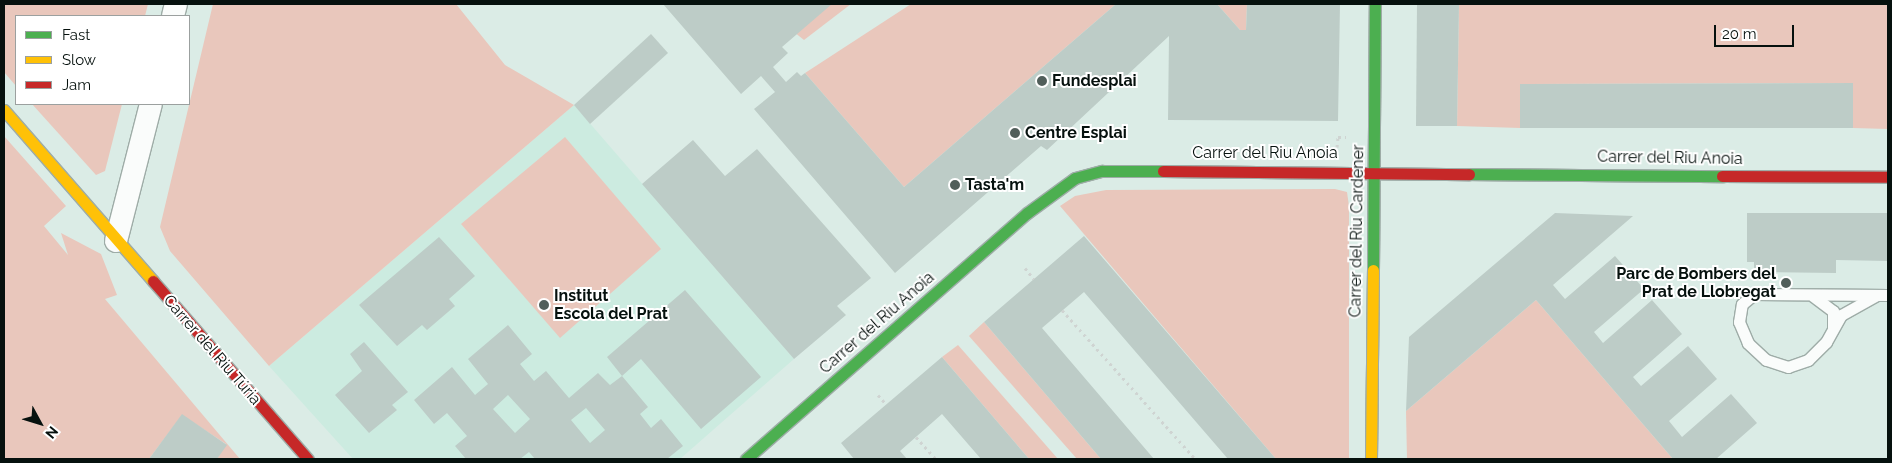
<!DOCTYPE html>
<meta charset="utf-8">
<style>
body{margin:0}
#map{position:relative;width:1892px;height:463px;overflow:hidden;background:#dbece6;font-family:Raleway,sans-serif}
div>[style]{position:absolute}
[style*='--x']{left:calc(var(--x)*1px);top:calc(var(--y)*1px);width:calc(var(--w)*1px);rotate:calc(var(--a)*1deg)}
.built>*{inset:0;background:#ccebe0}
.green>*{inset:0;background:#e9c7bc}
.building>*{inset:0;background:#bdccc7}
.path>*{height:3px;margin-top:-1.5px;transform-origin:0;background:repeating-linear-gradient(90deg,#cfd4d2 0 2.5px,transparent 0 6.5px)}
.roads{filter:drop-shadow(1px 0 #9eaca7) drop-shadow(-1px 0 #9eaca7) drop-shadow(0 1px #9eaca7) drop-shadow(0 -1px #9eaca7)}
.lane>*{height:11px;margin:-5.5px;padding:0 5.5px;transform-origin:5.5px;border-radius:5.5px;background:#fafcfb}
.street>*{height:22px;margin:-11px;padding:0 11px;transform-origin:11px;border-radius:11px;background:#fafcfb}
.fast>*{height:11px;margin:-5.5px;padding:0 5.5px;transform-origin:5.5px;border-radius:5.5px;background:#4caf50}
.slow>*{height:11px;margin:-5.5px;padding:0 5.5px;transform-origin:5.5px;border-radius:5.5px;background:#ffc107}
.jam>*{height:11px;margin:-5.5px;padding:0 5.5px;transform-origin:5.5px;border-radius:5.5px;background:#c62828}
.dots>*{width:14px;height:14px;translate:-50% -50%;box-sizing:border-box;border:2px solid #fff;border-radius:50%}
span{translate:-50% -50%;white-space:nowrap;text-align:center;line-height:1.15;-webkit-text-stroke:4px #fff;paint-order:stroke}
.poi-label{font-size:16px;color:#06110e;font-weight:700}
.left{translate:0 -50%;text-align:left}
.right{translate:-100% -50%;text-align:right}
.street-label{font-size:16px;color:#06110e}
.frame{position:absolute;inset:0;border:5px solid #06110e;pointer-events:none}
.legend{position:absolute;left:15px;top:15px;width:175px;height:90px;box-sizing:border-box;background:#fff;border:1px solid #9ba09f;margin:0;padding:6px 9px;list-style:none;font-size:15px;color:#06110e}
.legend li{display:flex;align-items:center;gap:10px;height:25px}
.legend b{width:25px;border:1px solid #9ba09f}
.north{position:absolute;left:15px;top:398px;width:50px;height:50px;-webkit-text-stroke:4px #fff;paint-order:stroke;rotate:129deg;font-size:14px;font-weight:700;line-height:20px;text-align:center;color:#06110e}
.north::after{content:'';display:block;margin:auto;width:18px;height:22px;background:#06110e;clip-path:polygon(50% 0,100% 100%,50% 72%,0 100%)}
.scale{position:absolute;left:1714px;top:25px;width:80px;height:22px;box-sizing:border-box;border:2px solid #06110e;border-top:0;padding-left:6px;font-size:15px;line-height:18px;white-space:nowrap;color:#06110e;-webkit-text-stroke:4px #fff;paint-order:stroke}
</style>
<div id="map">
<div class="built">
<i style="clip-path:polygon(574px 105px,794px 359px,680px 459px,353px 459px,269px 366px)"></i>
</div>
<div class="green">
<i style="clip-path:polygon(4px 4px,148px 4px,145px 16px,16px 16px,16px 86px,4px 72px)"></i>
<i style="clip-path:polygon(213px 4px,456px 4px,505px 65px,574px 105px,269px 366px,170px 251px,160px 227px)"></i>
<i style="clip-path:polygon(826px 4px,851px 4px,804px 40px,794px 32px)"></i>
<i style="clip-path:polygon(911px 4px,1116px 4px,904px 187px,805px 73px)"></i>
<i style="clip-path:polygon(1217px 4px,1247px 4px,1246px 30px,1240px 30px)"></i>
<i style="clip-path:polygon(1459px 4px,1888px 4px,1888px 129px,1853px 128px,1853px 83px,1520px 84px,1520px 128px,1457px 126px)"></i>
<i style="clip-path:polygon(32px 104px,122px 104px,105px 171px,96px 175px)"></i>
<i style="clip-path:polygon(4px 136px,66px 206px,44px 226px,68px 255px,61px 233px,101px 254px,117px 295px,105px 299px,240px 459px,217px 459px,226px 444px,182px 415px,149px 459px,4px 459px)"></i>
<i style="clip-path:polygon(565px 137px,661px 249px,560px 338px,461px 224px)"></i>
<i style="clip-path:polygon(1335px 189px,1347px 192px,1349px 206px,1349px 459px,1276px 459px,1060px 206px,1075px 196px,1106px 190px)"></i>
<i style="clip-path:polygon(1536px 300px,1673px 459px,1407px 459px,1406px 411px)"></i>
<i style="clip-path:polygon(984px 322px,1101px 459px,1077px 459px,969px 336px)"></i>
<i style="clip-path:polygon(958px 345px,1058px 459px,1029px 459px,942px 357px)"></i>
</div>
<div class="building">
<i style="clip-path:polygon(663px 4px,832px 4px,782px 47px,788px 53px,773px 67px,786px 82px,797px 72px,801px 76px,805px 73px,904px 187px,1116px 4px,1217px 4px,1240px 30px,1246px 30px,1247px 4px,1340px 4px,1338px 121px,1168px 120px,1169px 36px,1047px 150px,1041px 146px,895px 273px,754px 109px,775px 92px,761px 76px,741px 94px)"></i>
<i style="clip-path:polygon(1417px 4px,1459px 4px,1457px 126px,1416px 126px)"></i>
<i style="clip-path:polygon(651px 34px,668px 53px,590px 124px,574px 105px)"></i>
<i style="clip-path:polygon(1853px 83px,1853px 128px,1520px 128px,1520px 84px)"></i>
<i style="clip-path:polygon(693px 140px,725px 176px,757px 149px,871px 278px,837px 306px,846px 315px,794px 359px,642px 184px)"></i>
<i style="clip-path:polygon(1555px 213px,1633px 216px,1553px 285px,1565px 299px,1615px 256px,1644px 289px,1594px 332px,1603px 343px,1652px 300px,1682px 334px,1633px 377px,1641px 386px,1688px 346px,1717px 379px,1669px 421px,1682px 437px,1731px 394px,1757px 423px,1716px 459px,1673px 459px,1536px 300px,1406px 411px,1409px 337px)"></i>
<i style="clip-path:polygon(1747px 213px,1888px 213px,1888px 261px,1836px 260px,1836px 273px,1754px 272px,1754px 262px,1747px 262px)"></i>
<i style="clip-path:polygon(1084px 236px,1276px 459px,1228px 459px,1084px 292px,1042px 328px,1154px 459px,1101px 459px,984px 322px)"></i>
<i style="clip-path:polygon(439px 237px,475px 276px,449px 299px,455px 306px,427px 330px,422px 325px,397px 346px,359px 305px)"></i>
<i style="clip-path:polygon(685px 290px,761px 377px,701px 429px,641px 359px,622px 376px,607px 357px)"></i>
<i style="clip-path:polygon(evenodd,508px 325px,532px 354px,520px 364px,534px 381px,546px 371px,569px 398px,598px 373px,610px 385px,622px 376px,648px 407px,640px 414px,651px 428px,661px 419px,683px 446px,667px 459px,535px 459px,529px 452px,520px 459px,466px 459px,455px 446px,467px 436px,447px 413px,434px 424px,414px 400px,452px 367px,475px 395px,488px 384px,468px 359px,508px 325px,508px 395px,530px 419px,515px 433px,493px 409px,508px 395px,508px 325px,586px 408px,605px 430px,590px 443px,571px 420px,586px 408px)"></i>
<i style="clip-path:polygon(364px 342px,408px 392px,392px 405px,397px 410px,369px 433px,335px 395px,362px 371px,350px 354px)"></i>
<i style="clip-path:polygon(942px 357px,1029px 459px,981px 459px,942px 414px,900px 451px,907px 459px,854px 459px,841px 443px)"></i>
<i style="clip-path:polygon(182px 414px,227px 445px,217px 459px,149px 459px)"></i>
</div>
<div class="path">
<i style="--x:1337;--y:147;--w:10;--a:-84"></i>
<i style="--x:1338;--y:137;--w:8;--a:0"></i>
<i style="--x:1025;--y:268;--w:14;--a:51"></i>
<i style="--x:1062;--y:310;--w:200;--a:48.2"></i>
<i style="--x:878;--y:395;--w:12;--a:48"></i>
<i style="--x:916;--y:437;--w:30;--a:48"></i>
</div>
<div class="roads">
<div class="lane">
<i style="--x:1877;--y:295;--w:41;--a:150.9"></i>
<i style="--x:1841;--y:315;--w:31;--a:119"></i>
<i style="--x:1826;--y:342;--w:25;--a:135"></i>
<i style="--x:1808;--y:360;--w:21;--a:161"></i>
<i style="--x:1788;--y:367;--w:23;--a:-162"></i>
<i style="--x:1766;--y:360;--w:25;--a:-137"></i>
<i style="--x:1748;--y:343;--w:23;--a:-113"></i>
<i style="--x:1739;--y:322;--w:18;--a:-81"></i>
<i style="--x:1742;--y:304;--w:16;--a:-40"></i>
<i style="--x:1754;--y:294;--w:134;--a:0.4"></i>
<i style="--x:1813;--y:296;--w:25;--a:37"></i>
<i style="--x:1833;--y:311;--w:16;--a:90"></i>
</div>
<div class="street">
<i style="--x:173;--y:16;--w:12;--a:-76"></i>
<i style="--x:116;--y:241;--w:141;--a:-75.7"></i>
</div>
<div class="fast">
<i style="--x:1469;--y:174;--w:253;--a:0.5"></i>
<i style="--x:1373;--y:270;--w:266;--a:-89.6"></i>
<i style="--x:746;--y:459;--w:373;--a:-41.2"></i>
<i style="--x:1027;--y:213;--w:59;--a:-36.1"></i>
<i style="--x:1075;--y:178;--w:28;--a:-15"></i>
<i style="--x:1102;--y:171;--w:61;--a:0"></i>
</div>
<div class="slow">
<i style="--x:4;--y:110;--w:227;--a:48.9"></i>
<i style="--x:1371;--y:459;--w:189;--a:-89.4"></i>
</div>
<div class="jam">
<i style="--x:1163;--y:171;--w:306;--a:0.6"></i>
<i style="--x:1722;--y:176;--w:166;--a:0.3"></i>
<i style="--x:153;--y:281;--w:236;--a:49"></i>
</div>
</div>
<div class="dots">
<i style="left:1042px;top:81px;background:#515e5a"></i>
<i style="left:1015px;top:133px;background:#515e5a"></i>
<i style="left:955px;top:185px;background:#515e5a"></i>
<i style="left:1786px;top:283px;background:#515e5a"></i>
<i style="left:544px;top:305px;background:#515e5a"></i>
</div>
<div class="poi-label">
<span class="left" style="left:1052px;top:81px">Fundesplai</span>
<span class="left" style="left:1025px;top:133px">Centre Esplai</span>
<span class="left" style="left:965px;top:185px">Tasta'm</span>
<span class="right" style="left:1776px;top:283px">Parc de Bombers del<br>Prat de Llobregat</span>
<span class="left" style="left:554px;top:305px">Institut<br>Escola del Prat</span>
</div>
<div class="street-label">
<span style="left:1265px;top:153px">Carrer del Riu Anoia</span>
<span style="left:1670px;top:158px;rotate:1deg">Carrer del Riu Anoia</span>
<span style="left:1357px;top:231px;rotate:-89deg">Carrer del Riu Cardener</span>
<span style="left:877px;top:323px;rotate:-41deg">Carrer del Riu Anoia</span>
<span style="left:212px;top:350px;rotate:49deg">Carrer del Riu Túria</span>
</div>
<div class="frame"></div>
<ul class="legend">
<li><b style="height:6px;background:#4caf50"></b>Fast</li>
<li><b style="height:6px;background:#ffc107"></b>Slow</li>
<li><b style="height:6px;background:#c62828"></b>Jam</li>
</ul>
<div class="north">N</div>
<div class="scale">20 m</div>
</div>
